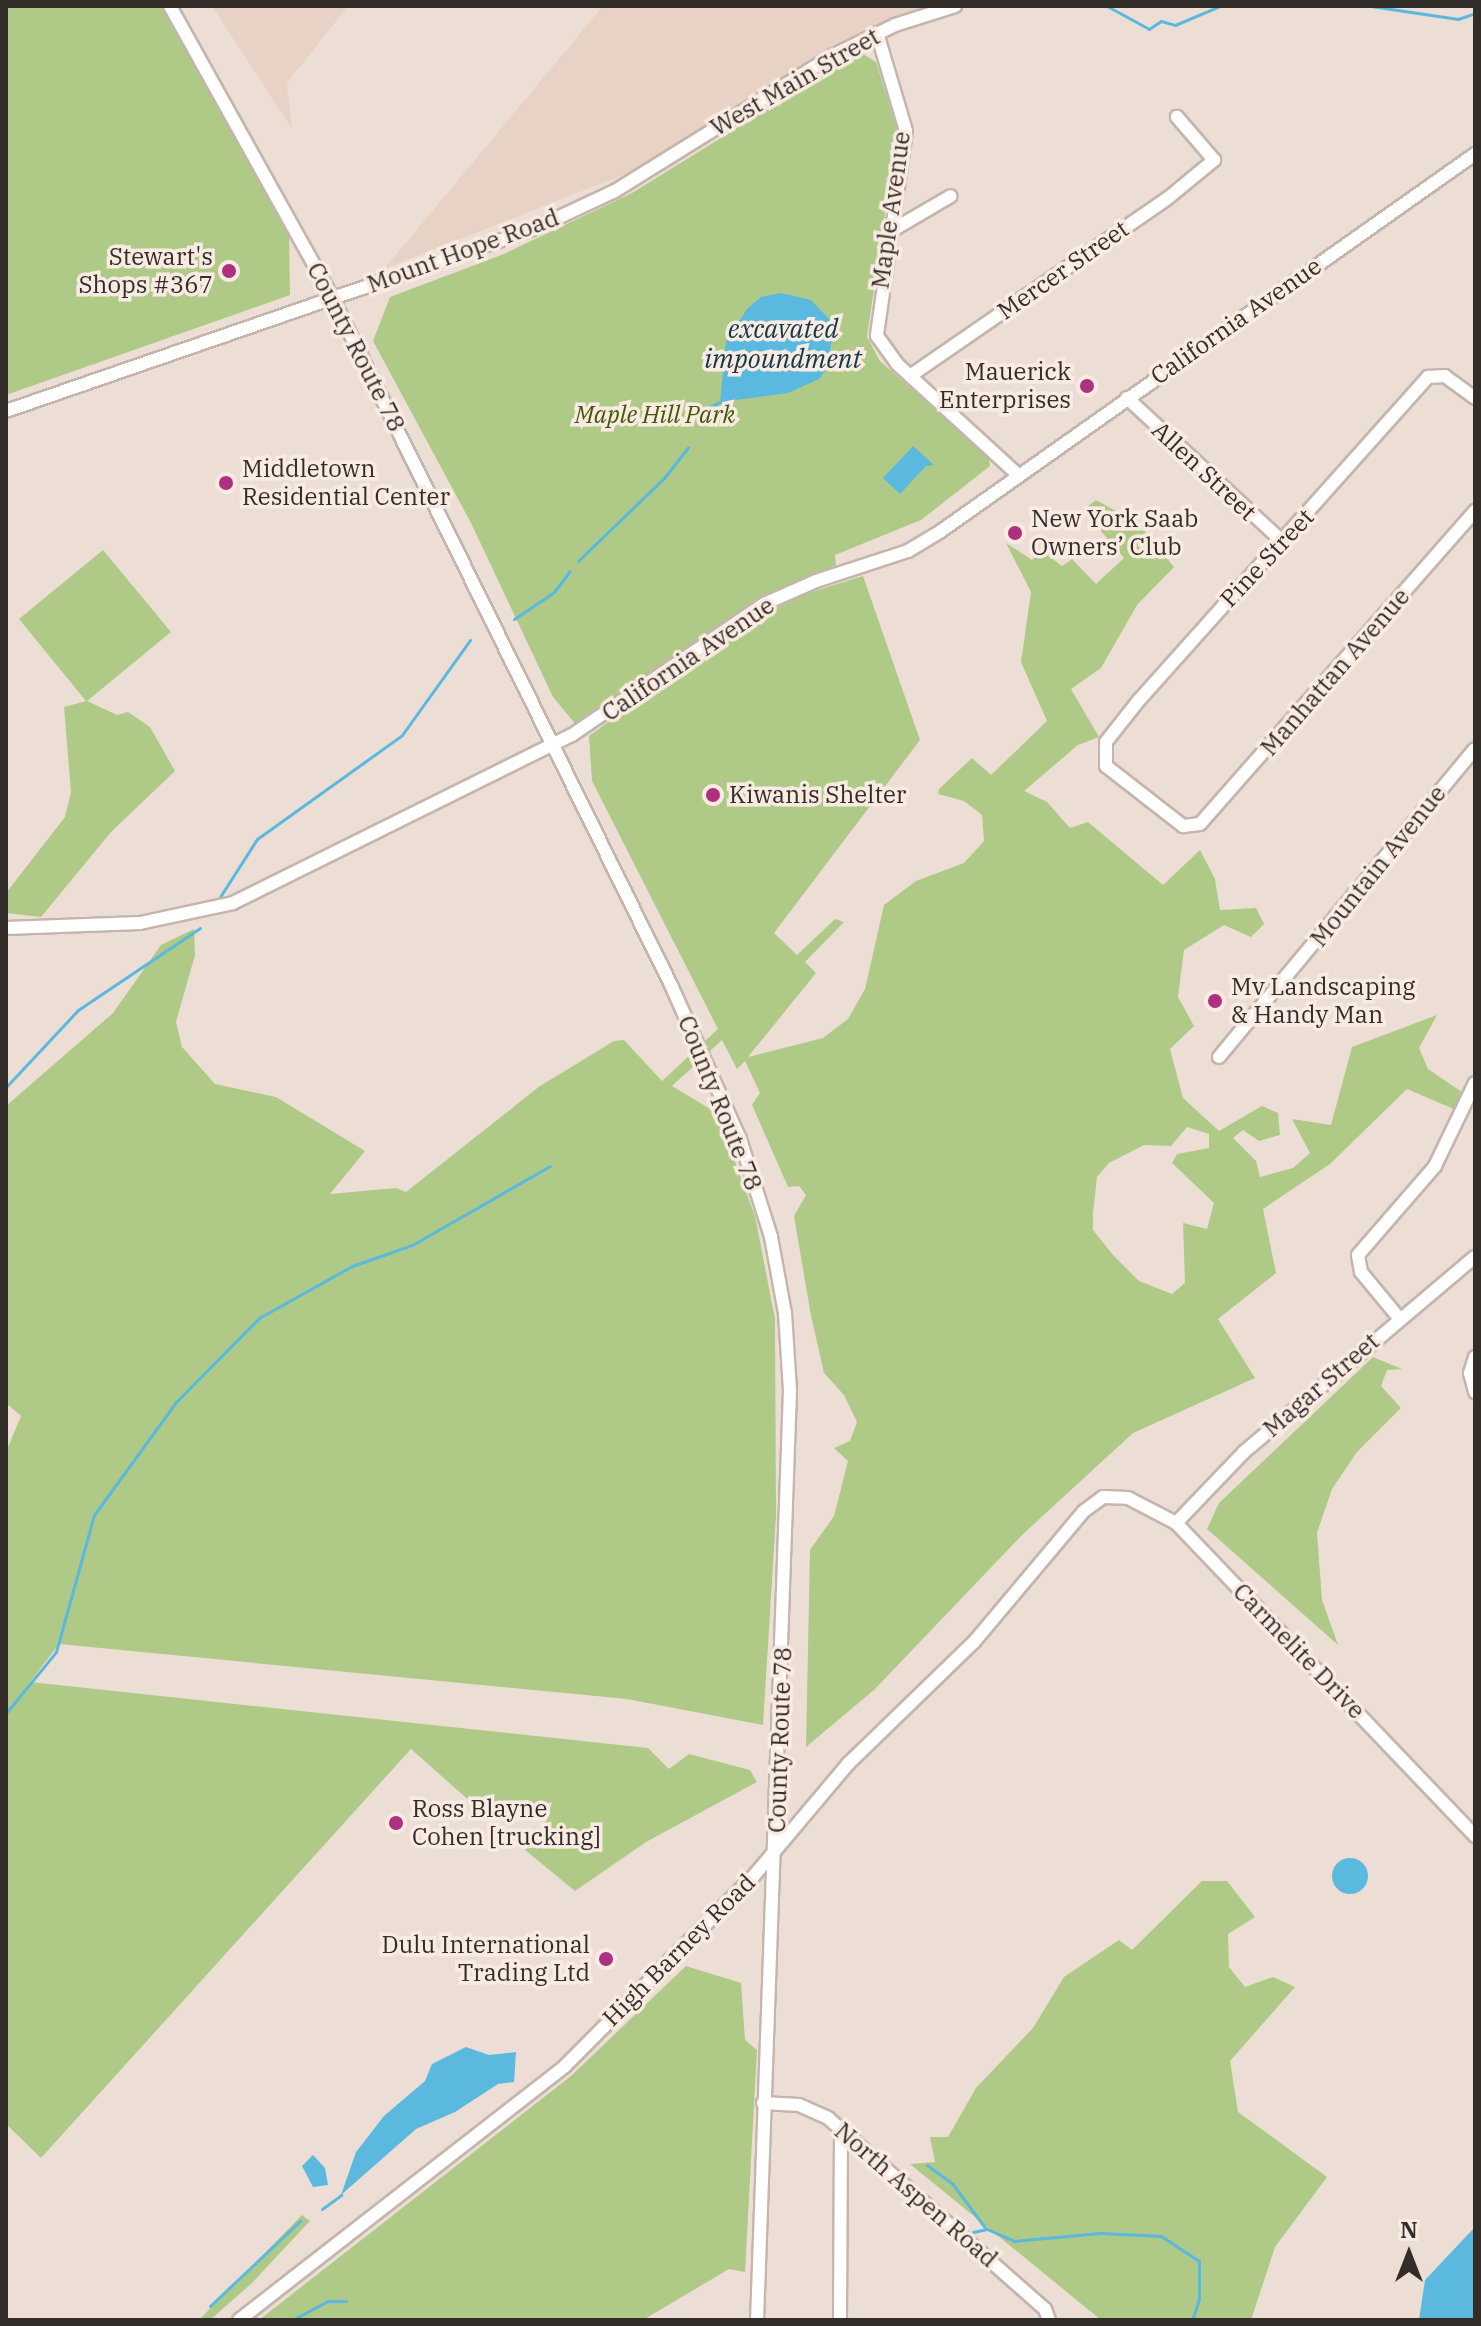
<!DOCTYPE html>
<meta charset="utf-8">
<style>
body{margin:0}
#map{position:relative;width:1481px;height:2326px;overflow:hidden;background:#edded5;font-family:"IBM Plex Serif",serif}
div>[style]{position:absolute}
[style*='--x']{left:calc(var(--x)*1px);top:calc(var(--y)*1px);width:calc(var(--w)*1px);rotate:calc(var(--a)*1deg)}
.built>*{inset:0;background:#e8d2c5}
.green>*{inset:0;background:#aeca86}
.water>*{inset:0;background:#5bb8df}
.round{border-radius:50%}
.stream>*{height:3px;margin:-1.5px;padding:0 1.5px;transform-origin:1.5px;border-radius:1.5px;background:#5bb8df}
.roads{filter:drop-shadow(2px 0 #c4b5ad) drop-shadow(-2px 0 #c4b5ad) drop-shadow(0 2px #c4b5ad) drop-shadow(0 -2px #c4b5ad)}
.minor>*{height:12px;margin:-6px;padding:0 6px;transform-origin:6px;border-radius:6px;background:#fff}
.dots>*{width:22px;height:22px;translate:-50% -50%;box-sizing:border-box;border:4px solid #faebe2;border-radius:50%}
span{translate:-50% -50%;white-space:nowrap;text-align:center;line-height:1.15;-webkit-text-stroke:7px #faebe2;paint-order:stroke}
.street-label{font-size:24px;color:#332d2a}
.poi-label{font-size:24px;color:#332d2a}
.right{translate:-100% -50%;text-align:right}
.left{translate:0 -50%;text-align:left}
.park-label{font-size:24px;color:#3e5803;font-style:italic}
.water-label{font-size:26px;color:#10394a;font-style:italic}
.frame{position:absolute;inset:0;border:8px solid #332d2a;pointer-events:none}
.north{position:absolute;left:1369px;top:2214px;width:80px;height:80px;-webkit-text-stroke:6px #faebe2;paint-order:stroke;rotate:0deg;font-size:22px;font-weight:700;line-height:32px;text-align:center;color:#332d2a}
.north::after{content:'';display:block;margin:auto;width:28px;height:36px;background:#332d2a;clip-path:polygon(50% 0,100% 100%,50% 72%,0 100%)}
</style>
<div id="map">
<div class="built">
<i style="clip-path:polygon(212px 6px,348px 6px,287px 83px,292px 129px)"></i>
<i style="clip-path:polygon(603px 6px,925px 6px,881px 26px,681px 152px,384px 269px)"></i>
</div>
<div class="green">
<i style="clip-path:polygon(6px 6px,173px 6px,289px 232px,290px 295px,6px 395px)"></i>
<i style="clip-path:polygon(860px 52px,876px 62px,897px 129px,867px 337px,880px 361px,989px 458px,990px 466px,921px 520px,835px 555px,836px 565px,756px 599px,577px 726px,553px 697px,471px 523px,373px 341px,390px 297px,504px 254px,632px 193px)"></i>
<i style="clip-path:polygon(evenodd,1096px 500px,1138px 523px,1174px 567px,1137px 605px,1101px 668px,1071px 689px,1099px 737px,1078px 745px,1024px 791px,1047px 802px,1070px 828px,1088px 822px,1163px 885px,1200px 850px,1215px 879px,1220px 910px,1256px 908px,1264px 924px,1251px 937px,1224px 925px,1184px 950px,1178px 997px,1194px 1026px,1170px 1049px,1183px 1098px,1219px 1131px,1262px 1106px,1278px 1113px,1280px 1135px,1259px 1141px,1243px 1130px,1233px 1138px,1256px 1161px,1260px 1177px,1293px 1168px,1310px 1153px,1292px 1119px,1331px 1125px,1352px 1047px,1437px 1015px,1419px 1048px,1428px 1069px,1462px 1092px,1456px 1110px,1407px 1089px,1330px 1164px,1263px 1209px,1276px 1273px,1218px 1319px,1255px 1378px,1133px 1433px,1022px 1535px,874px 1690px,806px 1747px,810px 1550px,834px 1516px,848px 1461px,834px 1448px,850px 1441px,857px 1422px,844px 1395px,824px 1373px,811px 1316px,794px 1216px,806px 1195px,799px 1186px,788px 1187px,752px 1105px,760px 1093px,745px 1061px,737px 1069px,722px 1040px,672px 1086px,717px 1113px,755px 1216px,775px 1319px,776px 1516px,763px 1725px,627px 1699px,59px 1644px,30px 1682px,648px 1748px,669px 1769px,689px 1754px,750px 1770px,757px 1782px,646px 1842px,575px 1891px,525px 1850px,547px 1820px,552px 1802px,490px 1819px,411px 1749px,41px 2158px,6px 2124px,6px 1452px,21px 1416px,6px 1403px,6px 1106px,113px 1013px,161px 945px,194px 929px,195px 955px,176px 1022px,182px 1047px,215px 1084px,276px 1097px,365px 1151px,330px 1194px,396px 1188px,406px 1192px,540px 1086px,614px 1041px,624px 1040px,662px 1081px,718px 1029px,592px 781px,589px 736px,739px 627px,805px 594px,863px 576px,920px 740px,774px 933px,797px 955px,835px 919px,844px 922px,805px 962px,816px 973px,748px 1057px,823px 1038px,848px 1019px,865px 989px,884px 905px,916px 881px,964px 863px,984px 841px,982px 815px,964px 801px,938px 794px,939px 789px,972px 758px,991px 775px,1047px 721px,1021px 662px,1031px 592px,1006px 543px,1032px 560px,1042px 551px,1062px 566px,1072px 559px,1096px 584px,1124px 558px,1083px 510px,1096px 500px,1187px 1127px,1209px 1134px,1209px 1148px,1177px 1154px,1172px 1163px,1214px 1203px,1207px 1229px,1183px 1223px,1185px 1283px,1172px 1294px,1139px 1281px,1113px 1255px,1093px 1230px,1093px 1213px,1097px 1177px,1109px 1163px,1144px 1145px,1171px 1146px,1187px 1127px)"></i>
<i style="clip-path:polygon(103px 550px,171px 632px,87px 701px,117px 715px,128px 712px,150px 727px,175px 771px,111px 832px,41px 917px,6px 913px,6px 893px,65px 817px,71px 792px,64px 707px,86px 701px,19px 619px)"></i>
<i style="clip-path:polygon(1373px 1357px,1402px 1369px,1387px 1370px,1381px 1386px,1401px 1408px,1357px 1452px,1332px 1489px,1317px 1533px,1322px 1600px,1338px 1645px,1207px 1529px,1219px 1503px)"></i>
<i style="clip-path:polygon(1202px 1881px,1227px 1881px,1255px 1917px,1228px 1934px,1229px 1967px,1245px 1987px,1273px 1977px,1295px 1987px,1230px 2061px,1238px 2112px,1327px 2177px,1275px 2247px,1251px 2320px,1101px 2320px,910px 2164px,935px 2162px,930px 2137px,948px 2137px,976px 2088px,1033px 2028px,1064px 1977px,1119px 1940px,1132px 1950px)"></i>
<i style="clip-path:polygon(686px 1966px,741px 1983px,745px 2040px,757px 2050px,745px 2272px,729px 2269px,643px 2320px,259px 2320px,571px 2076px)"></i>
<i style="clip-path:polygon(302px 2215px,310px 2221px,252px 2283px,210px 2320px,199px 2320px)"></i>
</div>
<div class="water">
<i style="clip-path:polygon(781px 293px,811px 300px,830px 320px,833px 332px,827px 368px,819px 379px,788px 393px,720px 402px,726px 342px,747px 309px,761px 297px)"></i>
<i style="clip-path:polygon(913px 446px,934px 465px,926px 466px,900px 494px,883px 478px)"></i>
<i class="round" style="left:1332px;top:1858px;width:36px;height:36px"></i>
<i style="clip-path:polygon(466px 2047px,489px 2055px,516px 2052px,514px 2082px,498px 2084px,455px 2112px,416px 2129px,341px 2195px,356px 2152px,384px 2116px,425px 2081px,432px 2064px)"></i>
<i style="clip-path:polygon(313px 2155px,325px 2168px,328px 2185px,313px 2187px,302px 2166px)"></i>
<i style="clip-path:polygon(1475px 2227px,1475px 2320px,1419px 2320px,1425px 2280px)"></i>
</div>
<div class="stream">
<i style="--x:1107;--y:6;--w:48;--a:28.7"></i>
<i style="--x:1149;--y:29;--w:14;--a:-34"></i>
<i style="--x:1161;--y:21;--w:15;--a:16"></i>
<i style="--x:1175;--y:25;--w:49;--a:-22.9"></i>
<i style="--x:1371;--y:6;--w:88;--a:8.5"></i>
<i style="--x:1458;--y:19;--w:18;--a:-19"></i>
<i style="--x:711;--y:406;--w:10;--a:-24"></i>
<i style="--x:578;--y:561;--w:120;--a:-44"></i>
<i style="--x:664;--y:478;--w:39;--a:-52"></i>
<i style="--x:514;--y:619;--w:48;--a:-34"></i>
<i style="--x:554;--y:592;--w:26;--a:-53"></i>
<i style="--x:218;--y:900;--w:72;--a:-57.4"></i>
<i style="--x:257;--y:839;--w:178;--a:-35.6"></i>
<i style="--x:402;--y:735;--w:117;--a:-54.4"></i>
<i style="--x:6;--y:1087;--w:105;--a:-46.9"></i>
<i style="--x:78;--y:1010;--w:147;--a:-33.9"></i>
<i style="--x:6;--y:1713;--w:79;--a:-50.7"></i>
<i style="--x:56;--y:1652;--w:142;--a:-74.5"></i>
<i style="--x:94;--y:1515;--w:140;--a:-54"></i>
<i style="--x:176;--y:1402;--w:118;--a:-45.3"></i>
<i style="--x:259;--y:1318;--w:107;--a:-29.2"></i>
<i style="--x:352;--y:1266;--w:64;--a:-19.3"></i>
<i style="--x:412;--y:1245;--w:159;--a:-29.8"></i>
<i style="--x:927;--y:2165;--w:31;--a:36"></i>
<i style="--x:952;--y:2183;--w:57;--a:53.5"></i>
<i style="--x:322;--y:2209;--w:24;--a:-36"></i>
<i style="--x:973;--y:2232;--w:14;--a:-12"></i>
<i style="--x:987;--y:2229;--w:30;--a:24"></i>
<i style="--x:1014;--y:2241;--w:87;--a:-5.3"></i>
<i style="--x:1101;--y:2233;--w:60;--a:2.9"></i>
<i style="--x:1161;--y:2236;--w:45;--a:33.3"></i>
<i style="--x:1199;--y:2261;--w:38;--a:90"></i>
<i style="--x:1199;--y:2299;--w:22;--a:108"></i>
<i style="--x:210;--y:2306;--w:124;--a:-43.4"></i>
<i style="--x:292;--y:2320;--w:41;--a:-27.8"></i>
<i style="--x:328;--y:2301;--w:18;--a:0"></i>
</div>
<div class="roads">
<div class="minor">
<i style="--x:170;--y:6;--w:335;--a:60.9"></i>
<i style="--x:333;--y:299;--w:765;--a:63.77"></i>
<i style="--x:671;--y:985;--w:169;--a:65.9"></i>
<i style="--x:740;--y:1139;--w:103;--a:72.4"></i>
<i style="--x:771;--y:1237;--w:77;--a:79.6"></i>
<i style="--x:785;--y:1313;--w:77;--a:86.3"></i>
<i style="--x:790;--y:1390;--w:931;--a:92.03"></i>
<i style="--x:877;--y:33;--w:102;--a:73.5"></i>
<i style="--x:906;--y:131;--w:207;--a:98.1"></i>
<i style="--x:877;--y:336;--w:34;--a:54"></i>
<i style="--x:897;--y:364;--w:163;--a:42.5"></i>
<i style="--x:891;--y:231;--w:69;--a:-30.3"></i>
<i style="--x:910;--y:376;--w:313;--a:-34.6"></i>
<i style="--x:1168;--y:198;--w:60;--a:-39.6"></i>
<i style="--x:1214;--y:160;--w:57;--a:-130.7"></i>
<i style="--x:1127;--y:398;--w:212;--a:42.7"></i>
<i style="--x:1475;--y:398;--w:37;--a:-144"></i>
<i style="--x:1445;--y:376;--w:17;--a:177"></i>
<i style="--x:1428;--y:377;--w:433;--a:131.8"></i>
<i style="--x:1139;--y:700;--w:53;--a:128.2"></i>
<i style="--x:1106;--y:742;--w:24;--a:90"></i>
<i style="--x:1106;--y:766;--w:98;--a:37.9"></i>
<i style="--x:1183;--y:826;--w:17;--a:-7"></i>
<i style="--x:1200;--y:824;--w:417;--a:-48.7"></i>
<i style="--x:6;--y:411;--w:561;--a:-19.05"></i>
<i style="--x:536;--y:228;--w:87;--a:-25.1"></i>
<i style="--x:615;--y:191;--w:256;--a:-31.9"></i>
<i style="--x:832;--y:56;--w:70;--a:-26.2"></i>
<i style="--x:895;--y:25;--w:63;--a:-17.6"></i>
<i style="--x:6;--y:928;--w:134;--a:-2.1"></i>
<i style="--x:140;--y:923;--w:95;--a:-12.1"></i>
<i style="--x:233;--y:903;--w:378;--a:-26.4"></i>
<i style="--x:572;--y:735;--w:232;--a:-34.3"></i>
<i style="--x:764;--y:604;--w:57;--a:-23.9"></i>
<i style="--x:816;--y:581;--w:97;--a:-18.1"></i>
<i style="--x:908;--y:551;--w:39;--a:-31"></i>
<i style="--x:941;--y:531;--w:654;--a:-35.22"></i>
<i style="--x:1219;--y:1057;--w:400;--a:-50.3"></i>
<i style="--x:1399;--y:1318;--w:60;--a:-129.6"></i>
<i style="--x:1361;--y:1272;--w:17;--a:-100"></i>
<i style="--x:1358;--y:1255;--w:118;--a:-49.1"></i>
<i style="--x:1435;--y:1166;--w:92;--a:-64.3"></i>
<i style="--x:1475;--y:1357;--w:17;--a:107"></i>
<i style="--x:1470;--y:1373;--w:20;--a:75"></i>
<i style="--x:1176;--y:1523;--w:98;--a:-46.2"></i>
<i style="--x:1244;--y:1452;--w:302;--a:-40.2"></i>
<i style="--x:763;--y:2103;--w:36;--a:3"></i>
<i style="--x:799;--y:2105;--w:32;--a:24"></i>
<i style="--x:828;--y:2118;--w:289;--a:41.4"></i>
<i style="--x:1045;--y:2309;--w:12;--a:70"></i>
<i style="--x:239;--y:2320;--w:413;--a:-37.9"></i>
<i style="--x:565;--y:2066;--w:265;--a:-45.2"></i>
<i style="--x:752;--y:1878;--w:150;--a:-49.9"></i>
<i style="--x:849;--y:1763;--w:174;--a:-44.1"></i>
<i style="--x:974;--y:1642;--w:171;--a:-50"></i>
<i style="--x:1084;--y:1511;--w:24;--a:-36"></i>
<i style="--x:1103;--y:1497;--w:25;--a:2"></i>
<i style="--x:1128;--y:1498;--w:54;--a:27.5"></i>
<i style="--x:1176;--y:1523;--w:433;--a:46.3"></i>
<i style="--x:840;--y:2320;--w:191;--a:-89.7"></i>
</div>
</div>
<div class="dots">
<i style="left:229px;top:271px;background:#ae307f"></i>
<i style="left:1087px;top:386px;background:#ae307f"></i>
<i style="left:226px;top:483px;background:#ae307f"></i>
<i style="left:1015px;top:533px;background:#ae307f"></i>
<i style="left:713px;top:795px;background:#ae307f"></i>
<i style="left:1215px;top:1001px;background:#ae307f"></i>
<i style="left:396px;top:1823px;background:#ae307f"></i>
<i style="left:606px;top:1959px;background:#ae307f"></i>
</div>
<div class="street-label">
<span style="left:795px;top:82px;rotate:-30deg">West Main Street</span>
<span style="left:891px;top:210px;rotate:-82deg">Maple Avenue</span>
<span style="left:463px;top:251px;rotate:-20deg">Mount Hope Road</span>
<span style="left:1063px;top:270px;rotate:-35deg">Mercer Street</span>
<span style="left:1236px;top:321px;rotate:-35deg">California Avenue</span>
<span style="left:356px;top:347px;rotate:63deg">County Route 78</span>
<span style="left:1204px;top:471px;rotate:43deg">Allen Street</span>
<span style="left:1267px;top:558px;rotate:-47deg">Pine Street</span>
<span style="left:688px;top:659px;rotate:-34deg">California Avenue</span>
<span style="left:1335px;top:672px;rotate:-49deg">Manhattan Avenue</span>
<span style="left:1378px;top:866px;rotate:-51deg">Mountain Avenue</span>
<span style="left:720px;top:1103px;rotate:68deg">County Route 78</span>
<span style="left:1321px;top:1385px;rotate:-41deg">Magar Street</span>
<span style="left:1299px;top:1651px;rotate:46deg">Carmelite Drive</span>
<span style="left:780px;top:1740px;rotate:-88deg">County Route 78</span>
<span style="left:679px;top:1950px;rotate:-45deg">High Barney Road</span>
<span style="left:916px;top:2195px;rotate:41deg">North Aspen Road</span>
</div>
<div class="poi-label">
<span class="right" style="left:213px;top:271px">Stewart's<br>Shops #367</span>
<span class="right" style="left:1071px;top:386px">Mauerick<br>Enterprises</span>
<span class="left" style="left:242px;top:483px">Middletown<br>Residential Center</span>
<span class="left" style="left:1031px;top:533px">New York Saab<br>Owners’ Club</span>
<span class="left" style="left:729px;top:795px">Kiwanis Shelter</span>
<span class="left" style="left:1231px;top:1001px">Mv Landscaping<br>&amp; Handy Man</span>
<span class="left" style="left:412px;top:1823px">Ross Blayne<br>Cohen [trucking]</span>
<span class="right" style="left:590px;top:1959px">Dulu International<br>Trading Ltd</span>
</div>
<div class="park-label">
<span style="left:655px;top:415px">Maple Hill Park</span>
</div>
<div class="water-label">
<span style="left:783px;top:344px">excavated<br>impoundment</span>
</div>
<div class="frame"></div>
<div class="north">N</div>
</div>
